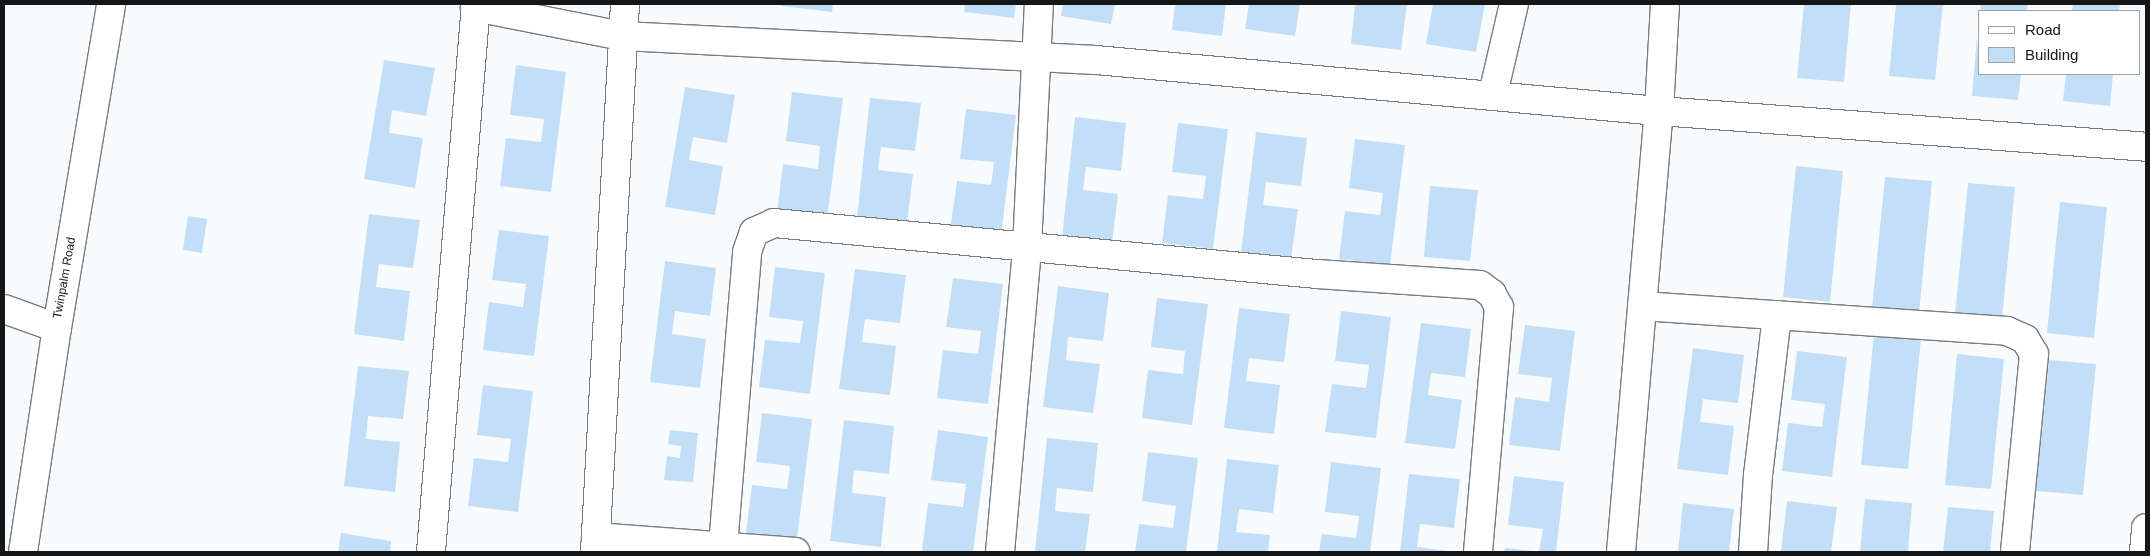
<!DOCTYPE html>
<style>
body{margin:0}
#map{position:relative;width:2150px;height:556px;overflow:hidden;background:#f8fbfd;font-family:Helvetica,sans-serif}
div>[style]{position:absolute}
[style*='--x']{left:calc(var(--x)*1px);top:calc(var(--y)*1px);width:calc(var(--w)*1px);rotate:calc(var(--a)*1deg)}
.building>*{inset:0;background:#c3dff8}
.roads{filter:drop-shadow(1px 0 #797b7d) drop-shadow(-1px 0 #797b7d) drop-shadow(0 1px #797b7d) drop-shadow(0 -1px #797b7d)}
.minor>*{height:28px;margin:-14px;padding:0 14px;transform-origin:14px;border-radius:14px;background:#fff}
.major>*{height:28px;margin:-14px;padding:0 14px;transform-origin:14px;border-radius:14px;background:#fff}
span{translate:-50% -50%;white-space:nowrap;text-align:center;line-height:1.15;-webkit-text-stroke:4.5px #fff;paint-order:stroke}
.street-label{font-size:12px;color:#151617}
.frame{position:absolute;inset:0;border:5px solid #151617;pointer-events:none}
.legend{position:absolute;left:1978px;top:10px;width:162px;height:65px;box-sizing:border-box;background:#fff;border:1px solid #a1a2a2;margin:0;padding:6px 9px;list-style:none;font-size:15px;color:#151617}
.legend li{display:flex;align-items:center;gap:10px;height:25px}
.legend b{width:25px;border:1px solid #a1a2a2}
</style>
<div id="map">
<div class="building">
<i style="clip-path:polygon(782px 4px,833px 4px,832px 12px,781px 6px)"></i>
<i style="clip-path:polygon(965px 4px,1016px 4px,1014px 18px,964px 12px)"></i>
<i style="clip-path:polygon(1063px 4px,1115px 4px,1111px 24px,1061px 16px)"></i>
<i style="clip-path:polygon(1175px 4px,1226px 4px,1222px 36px,1172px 30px)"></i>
<i style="clip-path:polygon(1249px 4px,1300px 4px,1295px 36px,1245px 29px)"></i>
<i style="clip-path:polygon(1355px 4px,1407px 4px,1401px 50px,1351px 44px)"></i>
<i style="clip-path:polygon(1433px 4px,1485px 4px,1476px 52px,1426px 44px)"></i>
<i style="clip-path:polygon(1804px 4px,1851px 4px,1844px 82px,1797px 78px)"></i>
<i style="clip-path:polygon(1896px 4px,1943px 4px,1935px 80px,1889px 76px)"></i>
<i style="clip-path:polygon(1981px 4px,2028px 4px,2027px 11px,1980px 11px)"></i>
<i style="clip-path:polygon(2073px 4px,2120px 4px,2119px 11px,2072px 11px)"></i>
<i style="clip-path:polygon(1977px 36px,1979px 74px,2021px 74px,2018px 100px,1972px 96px)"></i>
<i style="clip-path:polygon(384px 60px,435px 68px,426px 116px,392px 110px,389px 133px,423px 138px,415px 188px,364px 179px)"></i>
<i style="clip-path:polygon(516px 65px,566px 72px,551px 192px,500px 186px,506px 138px,541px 142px,544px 119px,510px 115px)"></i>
<i style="clip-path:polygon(2066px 74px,2113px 74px,2110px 106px,2063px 101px)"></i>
<i style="clip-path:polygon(685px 87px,735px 95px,727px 143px,693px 137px,689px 160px,723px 166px,715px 215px,665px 207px)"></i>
<i style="clip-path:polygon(792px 92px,843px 98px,827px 219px,777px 212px,783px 164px,818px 169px,820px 146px,786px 141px)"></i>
<i style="clip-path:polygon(870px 98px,921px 103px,915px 151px,881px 147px,878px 170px,913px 174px,907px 223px,857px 218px)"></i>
<i style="clip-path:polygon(966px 109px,1016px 115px,1001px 235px,950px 230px,957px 181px,991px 185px,994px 162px,960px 159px)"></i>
<i style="clip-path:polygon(1075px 117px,1126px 123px,1121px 171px,1086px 167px,1083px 190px,1118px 194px,1112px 243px,1062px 238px)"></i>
<i style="clip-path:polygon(1178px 123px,1228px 129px,1213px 249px,1162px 243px,1168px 195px,1203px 199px,1206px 176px,1172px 172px)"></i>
<i style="clip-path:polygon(1256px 132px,1307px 138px,1301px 186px,1266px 182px,1263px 205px,1298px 209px,1291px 259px,1241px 252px)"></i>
<i style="clip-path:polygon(1355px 139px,1405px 145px,1390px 265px,1339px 259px,1345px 211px,1380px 215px,1383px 193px,1349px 188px)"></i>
<i style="clip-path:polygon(1796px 166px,1843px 171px,1830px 302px,1783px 297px)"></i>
<i style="clip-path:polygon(1885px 177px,1932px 181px,1919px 313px,1872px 308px)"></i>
<i style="clip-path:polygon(1968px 183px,2015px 187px,2002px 318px,1955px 314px)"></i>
<i style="clip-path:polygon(1430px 186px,1478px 190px,1470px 261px,1424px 257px)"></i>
<i style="clip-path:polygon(2060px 202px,2107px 207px,2094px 338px,2047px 333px)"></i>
<i style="clip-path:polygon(369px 214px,420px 220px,413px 268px,379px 264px,376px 287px,410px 291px,404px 341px,354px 334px)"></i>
<i style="clip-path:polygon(188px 216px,207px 219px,202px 253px,183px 250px)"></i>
<i style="clip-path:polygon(499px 230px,549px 236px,534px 356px,483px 350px,489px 302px,523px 307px,526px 284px,492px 280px)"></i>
<i style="clip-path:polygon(665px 261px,716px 268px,710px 316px,675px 311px,672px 334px,706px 339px,700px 388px,650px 382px)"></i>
<i style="clip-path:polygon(775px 267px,825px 273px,810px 394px,759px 387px,765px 340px,800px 343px,803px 321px,769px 317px)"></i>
<i style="clip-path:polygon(855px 269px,906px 275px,900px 323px,865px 319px,862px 342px,896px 346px,890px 395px,839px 389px)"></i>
<i style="clip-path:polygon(953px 278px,1003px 284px,988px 404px,937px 398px,943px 350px,978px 354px,981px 331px,946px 327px)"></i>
<i style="clip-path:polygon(1058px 286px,1109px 293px,1103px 341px,1068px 337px,1066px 360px,1100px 364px,1093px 413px,1043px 407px)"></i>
<i style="clip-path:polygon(1157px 298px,1208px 304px,1192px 425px,1142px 418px,1148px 370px,1183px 374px,1185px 351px,1151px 347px)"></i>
<i style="clip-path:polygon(1239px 308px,1290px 314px,1284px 362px,1249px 358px,1246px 381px,1280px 385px,1274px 434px,1224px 428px)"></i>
<i style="clip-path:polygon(1341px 311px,1391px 317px,1376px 438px,1325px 432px,1332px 384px,1366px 388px,1369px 365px,1335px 361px)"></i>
<i style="clip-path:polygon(1421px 323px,1471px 329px,1465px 377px,1431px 373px,1428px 395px,1462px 400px,1455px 449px,1405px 443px)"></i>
<i style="clip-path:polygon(1525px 325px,1575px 331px,1560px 451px,1509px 445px,1515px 397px,1549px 402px,1552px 378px,1518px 374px)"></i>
<i style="clip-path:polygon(1874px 334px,1921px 339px,1908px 469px,1861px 465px)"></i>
<i style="clip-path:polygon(1693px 348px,1744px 355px,1738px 403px,1703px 399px,1700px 422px,1734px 426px,1728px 475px,1677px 469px)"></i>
<i style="clip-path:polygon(1797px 351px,1847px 357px,1832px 477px,1782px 471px,1788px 423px,1822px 427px,1825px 404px,1791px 400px)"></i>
<i style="clip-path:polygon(1957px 354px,2004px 359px,1991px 489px,1945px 485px)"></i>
<i style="clip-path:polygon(2049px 360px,2096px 364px,2083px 495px,2036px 491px)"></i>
<i style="clip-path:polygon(358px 366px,409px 371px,403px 419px,368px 416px,366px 439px,400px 442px,395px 492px,344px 486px)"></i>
<i style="clip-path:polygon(483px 385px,533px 391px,518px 512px,468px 506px,474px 458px,508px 462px,511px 439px,477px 435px)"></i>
<i style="clip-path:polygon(762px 413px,812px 419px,797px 539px,746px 533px,752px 485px,787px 489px,790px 466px,756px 462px)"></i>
<i style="clip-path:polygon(844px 420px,894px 426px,889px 474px,854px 470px,852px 493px,886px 497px,881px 547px,830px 541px)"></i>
<i style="clip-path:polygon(670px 430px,698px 433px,693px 482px,664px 480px,667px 456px,680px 458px,681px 446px,668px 444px)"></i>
<i style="clip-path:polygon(938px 430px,988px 437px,973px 552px,922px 551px,928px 503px,963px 507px,966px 484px,931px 480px)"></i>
<i style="clip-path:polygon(1047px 438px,1098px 443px,1093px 492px,1057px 488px,1055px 511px,1090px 514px,1085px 552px,1035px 552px)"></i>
<i style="clip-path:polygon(1148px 452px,1198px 458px,1186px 552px,1135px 552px,1139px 524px,1173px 528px,1176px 506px,1142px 501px)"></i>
<i style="clip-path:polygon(1227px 459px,1279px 465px,1273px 513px,1239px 509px,1236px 532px,1270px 535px,1268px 552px,1217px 552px)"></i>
<i style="clip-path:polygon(1331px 462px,1381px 468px,1370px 552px,1319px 552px,1322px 534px,1356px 538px,1359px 516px,1325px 512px)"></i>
<i style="clip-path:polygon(1409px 474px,1460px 479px,1454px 528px,1420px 524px,1417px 547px,1455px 552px,1400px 552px)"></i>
<i style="clip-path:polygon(1514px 476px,1564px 482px,1556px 552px,1539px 552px,1543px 529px,1508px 525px)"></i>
<i style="clip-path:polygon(1865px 499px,1912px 503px,1908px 552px,1860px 552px)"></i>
<i style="clip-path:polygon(1787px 501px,1837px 507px,1831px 552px,1781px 551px)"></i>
<i style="clip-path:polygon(1683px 503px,1734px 509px,1729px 552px,1678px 552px)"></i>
<i style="clip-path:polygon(1948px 507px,1994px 511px,1990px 552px,1943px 552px)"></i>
<i style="clip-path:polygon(341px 533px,391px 541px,390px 552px,338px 552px)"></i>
<i style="clip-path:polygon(1505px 548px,1533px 551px,1533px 552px,1504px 552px)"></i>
</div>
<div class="roads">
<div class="minor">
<i style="--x:475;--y:7;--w:150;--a:11.2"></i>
<i style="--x:622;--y:36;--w:475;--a:2.9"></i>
<i style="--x:1096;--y:60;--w:565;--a:5.18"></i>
<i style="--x:1659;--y:111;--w:488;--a:4.2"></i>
<i style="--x:1493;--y:94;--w:92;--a:-76.9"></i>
<i style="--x:1642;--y:306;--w:366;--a:3.9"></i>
<i style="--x:2007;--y:331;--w:20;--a:24"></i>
<i style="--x:2025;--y:339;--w:17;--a:59"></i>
<i style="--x:2034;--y:354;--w:199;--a:95.5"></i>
<i style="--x:4;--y:309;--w:56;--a:19.7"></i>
<i style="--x:596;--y:537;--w:200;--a:4.3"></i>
<i style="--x:723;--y:546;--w:295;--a:-85.3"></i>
<i style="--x:747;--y:252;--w:21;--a:-71"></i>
<i style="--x:754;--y:232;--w:22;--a:-24"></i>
<i style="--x:774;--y:223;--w:545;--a:5.37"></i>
<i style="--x:1317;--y:274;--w:163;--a:3.9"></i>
<i style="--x:1480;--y:285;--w:15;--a:37"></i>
<i style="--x:1492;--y:294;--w:15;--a:62"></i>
<i style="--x:1499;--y:307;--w:246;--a:94.9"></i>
<i style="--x:431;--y:552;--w:550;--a:-85.31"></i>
<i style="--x:595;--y:552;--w:549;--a:-86.87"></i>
<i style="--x:1000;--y:552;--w:306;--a:-84.9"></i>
<i style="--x:1027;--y:247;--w:243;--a:-87.2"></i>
<i style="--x:1621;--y:552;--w:443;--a:-85.1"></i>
<i style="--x:1659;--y:111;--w:107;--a:-86.8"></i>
<i style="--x:1753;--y:552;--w:77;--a:-86.3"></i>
<i style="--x:1758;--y:475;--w:161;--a:-83.2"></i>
<i style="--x:2144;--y:552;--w:24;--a:-85"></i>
</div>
<div class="major">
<i style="--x:23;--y:552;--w:227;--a:-81.4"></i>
<i style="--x:57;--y:328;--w:328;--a:-80.5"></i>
</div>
</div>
<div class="street-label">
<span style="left:65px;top:278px;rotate:-80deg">Twinpalm Road</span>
</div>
<div class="frame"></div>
<ul class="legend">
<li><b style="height:6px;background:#fff"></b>Road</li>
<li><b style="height:14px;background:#c3dff8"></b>Building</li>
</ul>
</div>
